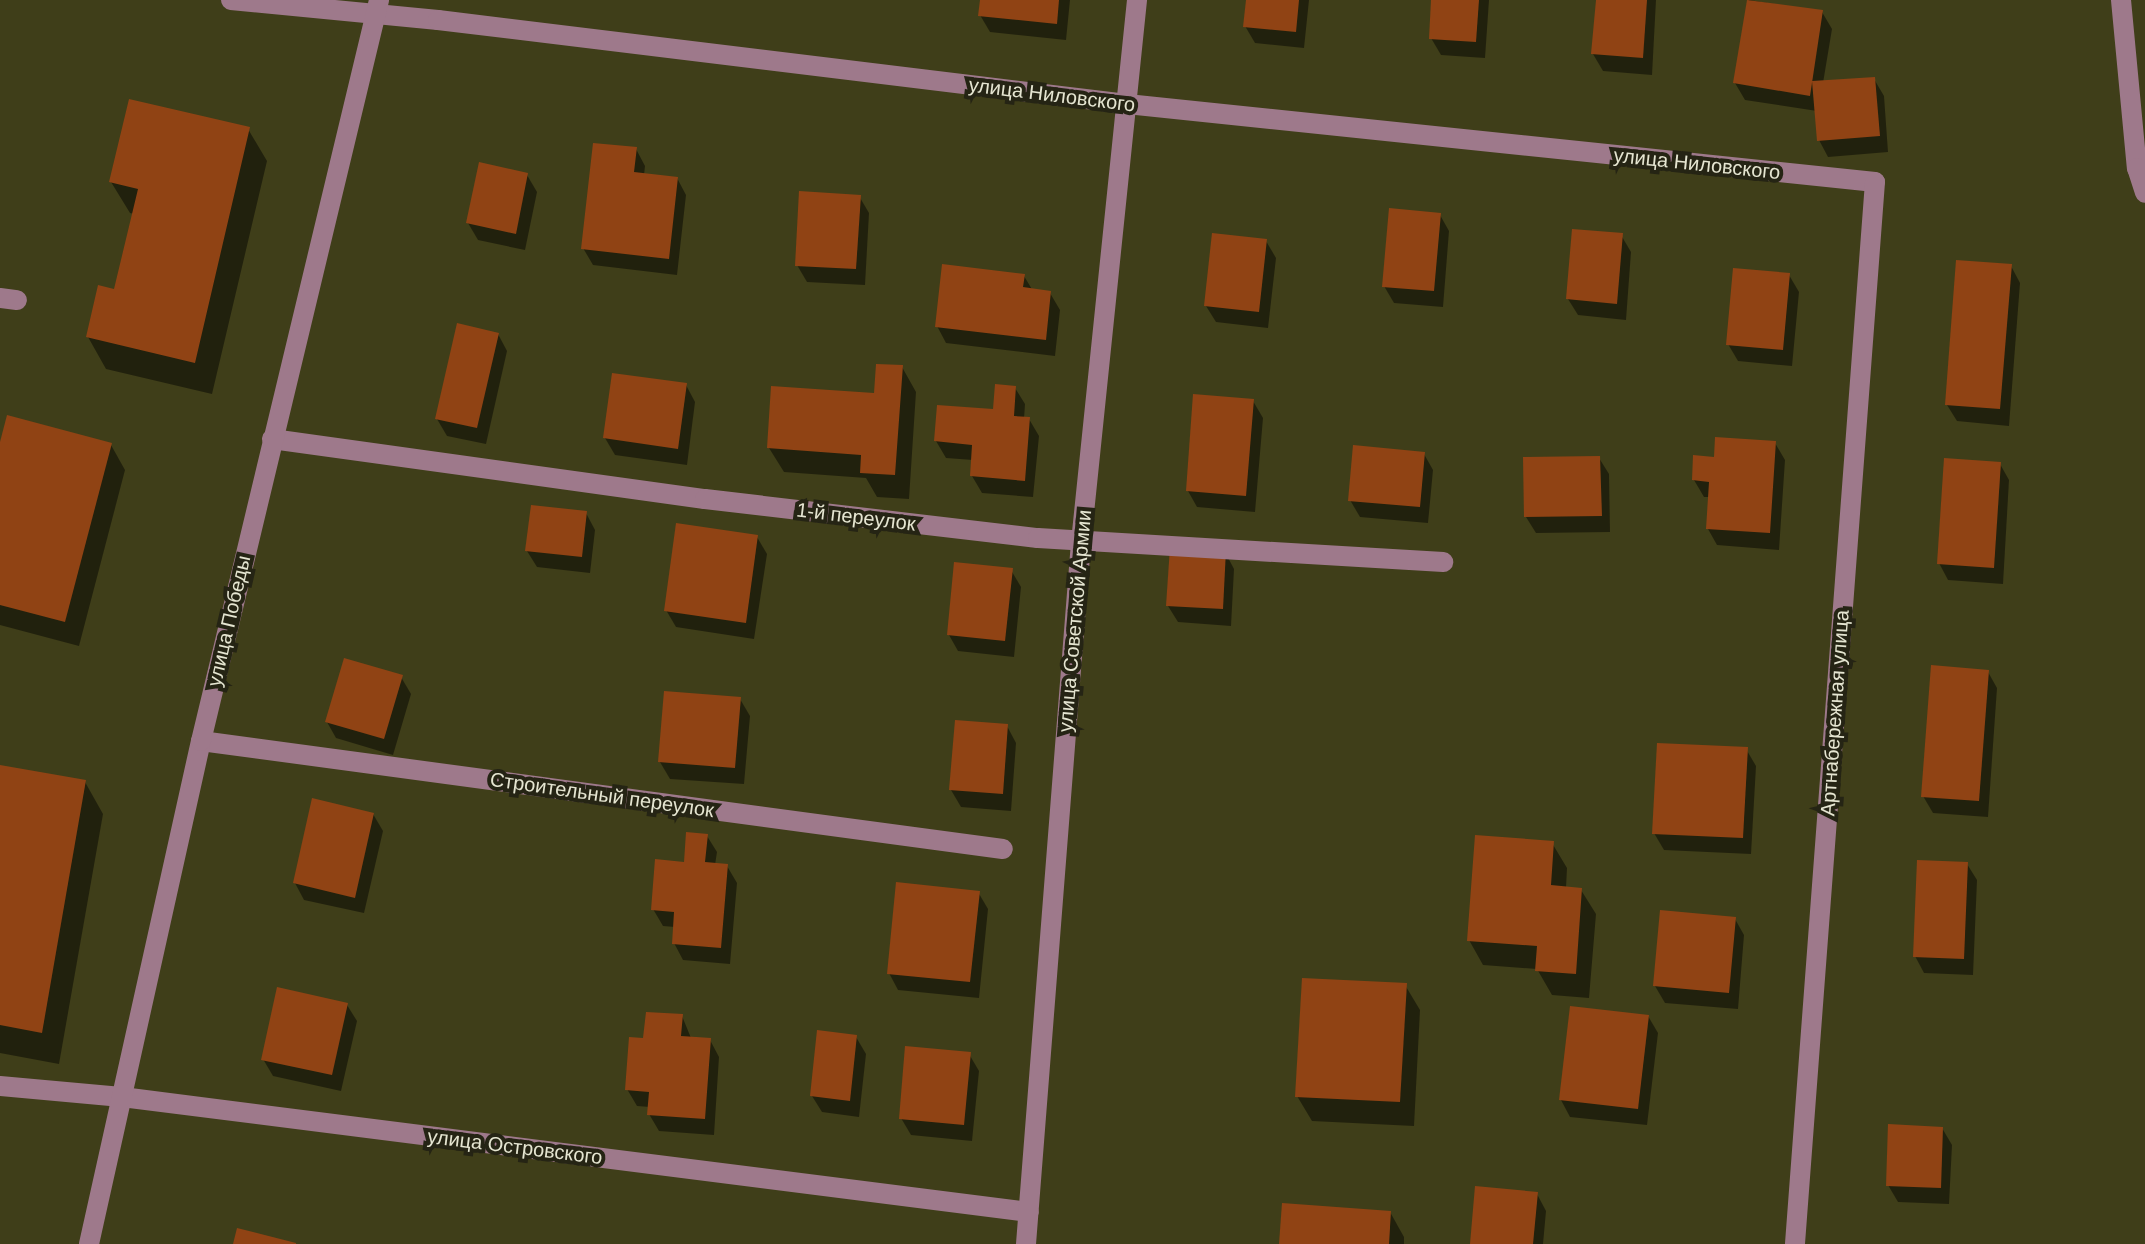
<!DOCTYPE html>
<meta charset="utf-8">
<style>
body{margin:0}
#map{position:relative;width:2145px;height:1244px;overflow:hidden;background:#3f3e19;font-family:Arial,sans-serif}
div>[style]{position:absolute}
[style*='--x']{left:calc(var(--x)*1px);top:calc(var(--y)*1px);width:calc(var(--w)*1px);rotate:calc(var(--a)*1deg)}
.shadow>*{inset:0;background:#0007}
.building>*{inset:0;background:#904314}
.minor>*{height:20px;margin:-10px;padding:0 10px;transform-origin:10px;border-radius:10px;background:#9e798b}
span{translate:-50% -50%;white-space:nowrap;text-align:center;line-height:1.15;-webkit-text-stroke:8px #252414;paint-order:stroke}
.street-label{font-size:20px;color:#e5e5d1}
</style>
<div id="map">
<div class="shadow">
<i style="clip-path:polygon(982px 0,1070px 0,1066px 40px,990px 32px,980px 15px)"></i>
<i style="clip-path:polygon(1248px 0,1309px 0,1304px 48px,1255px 43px,1245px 26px)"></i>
<i style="clip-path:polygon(1433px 0,1489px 0,1485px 58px,1441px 55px,1431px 38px)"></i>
<i style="clip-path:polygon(1598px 0,1656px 0,1652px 75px,1603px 71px,1593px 54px)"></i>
<i style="clip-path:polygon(1749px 0,1822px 12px,1832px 29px,1823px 83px,1874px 79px,1884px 96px,1888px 152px,1828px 157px,1819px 140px,1817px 111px,1745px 100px,1735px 83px)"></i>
<i style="clip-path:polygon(248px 129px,267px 161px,212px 394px,106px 369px,88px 337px,116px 291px,134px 214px,130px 213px,111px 182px)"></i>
<i style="clip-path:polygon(636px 149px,645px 166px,644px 175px,677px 178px,686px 195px,677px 275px,593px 265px,583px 248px)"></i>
<i style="clip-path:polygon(527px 175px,537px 192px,525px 250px,478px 240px,468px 223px)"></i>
<i style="clip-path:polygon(859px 196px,869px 213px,865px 285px,807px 282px,797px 265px)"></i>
<i style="clip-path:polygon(1440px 215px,1449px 231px,1443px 307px,1394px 303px,1384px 286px)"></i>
<i style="clip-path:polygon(1621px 235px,1631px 252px,1626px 320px,1578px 315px,1568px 299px)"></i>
<i style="clip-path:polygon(1266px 241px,1276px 258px,1268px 328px,1216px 322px,1206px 306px)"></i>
<i style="clip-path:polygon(2011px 266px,2020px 283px,2009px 426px,1957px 421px,1947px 405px)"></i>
<i style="clip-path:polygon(1789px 275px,1799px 292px,1792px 366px,1738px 361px,1728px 344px)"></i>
<i style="clip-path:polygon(1024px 276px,1033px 291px,1050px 293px,1060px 310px,1055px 356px,946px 343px,937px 326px)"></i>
<i style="clip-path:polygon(498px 334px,507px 351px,486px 444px,447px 436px,437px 419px)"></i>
<i style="clip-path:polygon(902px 367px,916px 392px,909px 499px,877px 497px,866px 478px,784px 472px,769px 448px,876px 395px)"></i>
<i style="clip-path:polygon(686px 385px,695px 402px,687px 465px,615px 455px,605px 438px)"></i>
<i style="clip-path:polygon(1015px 388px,1025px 404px,1024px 419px,1029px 419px,1039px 436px,1033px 497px,982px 493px,972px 476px,973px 460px,946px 458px,936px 441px,995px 412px)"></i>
<i style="clip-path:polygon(1253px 401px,1263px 418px,1255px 512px,1197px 507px,1188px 491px)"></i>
<i style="clip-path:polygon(1775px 443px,1785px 460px,1779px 550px,1717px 545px,1708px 529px,1710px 497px,1704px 497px,1694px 480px,1716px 459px)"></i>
<i style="clip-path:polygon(111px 445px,125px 470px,79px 646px,0 625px,0 450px)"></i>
<i style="clip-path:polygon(1424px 454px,1433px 470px,1428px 523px,1360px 517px,1350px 500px)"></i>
<i style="clip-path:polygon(1599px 458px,1609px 474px,1610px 532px,1536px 533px,1526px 517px)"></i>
<i style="clip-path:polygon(2000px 464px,2009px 480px,2003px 584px,1948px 580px,1939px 563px)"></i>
<i style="clip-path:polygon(586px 513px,595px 530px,590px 573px,537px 567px,527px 551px)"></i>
<i style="clip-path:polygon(757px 537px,767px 554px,754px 639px,676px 627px,666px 610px)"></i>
<i style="clip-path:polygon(1225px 552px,1234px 569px,1231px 626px,1178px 622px,1168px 606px)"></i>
<i style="clip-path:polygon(1011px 570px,1021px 587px,1014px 657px,958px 651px,949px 635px)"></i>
<i style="clip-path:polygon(1988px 672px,1997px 688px,1988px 817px,1933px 813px,1923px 796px)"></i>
<i style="clip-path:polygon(401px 677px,411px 694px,393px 755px,336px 738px,327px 722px)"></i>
<i style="clip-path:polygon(740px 699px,750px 716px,744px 784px,670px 779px,660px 762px)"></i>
<i style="clip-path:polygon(1007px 726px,1016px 743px,1011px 811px,961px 807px,951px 790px)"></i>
<i style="clip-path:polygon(1746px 749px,1756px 766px,1751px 854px,1664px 850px,1654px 833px)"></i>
<i style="clip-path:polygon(0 767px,85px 782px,103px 814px,59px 1064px,0 1053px)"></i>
<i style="clip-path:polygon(373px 814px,383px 831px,364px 913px,304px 900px,295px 883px)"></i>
<i style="clip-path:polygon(707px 836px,717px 852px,715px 865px,727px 866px,737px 883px,730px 964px,683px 960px,674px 943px,675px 927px,663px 926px,653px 909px)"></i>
<i style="clip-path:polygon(1552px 843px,1567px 868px,1566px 888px,1581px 890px,1596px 914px,1589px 998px,1552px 995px,1537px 969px,1483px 965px,1469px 940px)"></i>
<i style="clip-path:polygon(1967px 864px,1977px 880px,1973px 975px,1924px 973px,1915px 956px)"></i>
<i style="clip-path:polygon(978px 892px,988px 909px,979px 998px,898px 990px,889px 973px)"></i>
<i style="clip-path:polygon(1735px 919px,1744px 935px,1738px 1009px,1665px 1003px,1655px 986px)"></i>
<i style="clip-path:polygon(1405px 985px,1420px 1010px,1414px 1126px,1312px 1121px,1297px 1096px)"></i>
<i style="clip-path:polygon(347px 1005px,357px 1021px,341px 1091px,273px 1076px,263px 1059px)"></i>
<i style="clip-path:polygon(682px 1016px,691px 1038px,710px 1040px,719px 1057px,714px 1135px,659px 1131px,649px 1114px,650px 1107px,637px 1106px,627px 1089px)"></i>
<i style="clip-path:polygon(1648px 1016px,1658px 1033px,1647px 1125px,1570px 1117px,1561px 1100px)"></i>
<i style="clip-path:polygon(856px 1037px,866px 1054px,859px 1117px,822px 1112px,812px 1096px)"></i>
<i style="clip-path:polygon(969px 1054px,979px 1071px,972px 1141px,911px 1135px,901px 1118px)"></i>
<i style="clip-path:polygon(1942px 1128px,1952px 1145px,1949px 1204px,1898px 1202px,1888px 1185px)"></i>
<i style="clip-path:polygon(1537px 1194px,1546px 1211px,1543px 1244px,1472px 1244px)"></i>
<i style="clip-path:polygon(1390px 1212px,1404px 1237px,1404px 1244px,1281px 1244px)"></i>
</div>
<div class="building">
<i style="clip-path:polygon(980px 0,1059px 0,1057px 24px,978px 16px)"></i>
<i style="clip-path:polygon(1246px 0,1299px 0,1296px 32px,1243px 27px)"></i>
<i style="clip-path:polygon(1431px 0,1479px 0,1476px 42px,1429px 39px)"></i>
<i style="clip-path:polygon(1596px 0,1647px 0,1643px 58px,1591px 54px)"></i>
<i style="clip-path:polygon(1747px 0,1823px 10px,1810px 96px,1733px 83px)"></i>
<i style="clip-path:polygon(1875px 77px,1880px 136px,1817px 141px,1812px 81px)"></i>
<i style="clip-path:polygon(129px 99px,250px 127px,195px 363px,86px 337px,98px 285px,114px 289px,138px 189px,109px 182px)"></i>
<i style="clip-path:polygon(593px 143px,637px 147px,634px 172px,678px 177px,669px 259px,581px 249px)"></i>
<i style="clip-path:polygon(479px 162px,528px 173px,516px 234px,466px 223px)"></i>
<i style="clip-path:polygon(799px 191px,861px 195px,856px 269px,795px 266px)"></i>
<i style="clip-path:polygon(1389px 208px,1441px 213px,1434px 291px,1382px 287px)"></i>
<i style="clip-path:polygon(1572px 229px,1623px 233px,1617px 304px,1566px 299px)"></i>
<i style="clip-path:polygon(1212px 233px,1267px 239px,1259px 312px,1204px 306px)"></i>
<i style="clip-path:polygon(1956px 260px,2012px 264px,2000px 409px,1945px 405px)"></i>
<i style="clip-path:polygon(942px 264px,1025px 274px,1023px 287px,1051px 291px,1046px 340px,935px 327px)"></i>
<i style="clip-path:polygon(1733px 268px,1790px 273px,1783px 350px,1726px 345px)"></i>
<i style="clip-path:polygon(457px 323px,499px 333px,477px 428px,435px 419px)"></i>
<i style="clip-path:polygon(876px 364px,903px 365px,895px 475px,860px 473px,861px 455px,767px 448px,771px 386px,874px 393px)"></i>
<i style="clip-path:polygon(612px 373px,687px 383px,678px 449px,603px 438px)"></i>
<i style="clip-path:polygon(995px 384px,1016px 386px,1014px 416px,1030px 417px,1025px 481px,970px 476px,972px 445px,934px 441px,937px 405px,993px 409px)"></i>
<i style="clip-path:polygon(1193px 394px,1254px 399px,1246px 496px,1186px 491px)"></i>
<i style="clip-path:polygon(7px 415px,112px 443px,65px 622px,0 605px,0 442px)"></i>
<i style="clip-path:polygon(1715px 437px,1776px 441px,1770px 533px,1706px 529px,1709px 482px,1692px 480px,1693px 455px,1714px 457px)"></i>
<i style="clip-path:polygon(1353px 445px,1425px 452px,1420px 507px,1348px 501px)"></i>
<i style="clip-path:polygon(1600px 456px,1602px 516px,1524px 517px,1523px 457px)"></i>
<i style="clip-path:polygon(1944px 458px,2001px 462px,1994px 568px,1937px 564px)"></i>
<i style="clip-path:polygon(531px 505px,587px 511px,582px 557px,525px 551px)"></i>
<i style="clip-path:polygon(676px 523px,758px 535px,746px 623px,664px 611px)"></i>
<i style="clip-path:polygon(1170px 547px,1226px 550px,1223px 609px,1166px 606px)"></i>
<i style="clip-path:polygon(954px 562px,1013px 568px,1005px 641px,947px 635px)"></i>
<i style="clip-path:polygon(344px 658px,403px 675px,384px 739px,325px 722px)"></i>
<i style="clip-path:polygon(1931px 665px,1989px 670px,1979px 801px,1921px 797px)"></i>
<i style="clip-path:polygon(664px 691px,741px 697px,735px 768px,658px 762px)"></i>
<i style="clip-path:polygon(955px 720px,1008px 724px,1003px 794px,949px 790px)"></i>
<i style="clip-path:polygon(1657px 743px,1748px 747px,1743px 838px,1652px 834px)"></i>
<i style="clip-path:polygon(0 765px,86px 780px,42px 1033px,0 1025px)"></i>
<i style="clip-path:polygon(312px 798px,374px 813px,355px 898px,293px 883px)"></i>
<i style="clip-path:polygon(686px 832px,708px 834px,705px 862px,728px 864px,721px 948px,672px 944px,674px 912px,651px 910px,655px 859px,684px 862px)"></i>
<i style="clip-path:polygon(1475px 835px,1554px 841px,1551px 885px,1582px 888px,1576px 974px,1535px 971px,1537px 946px,1467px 941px)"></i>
<i style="clip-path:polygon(1917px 860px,1968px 862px,1964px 959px,1913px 957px)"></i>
<i style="clip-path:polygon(896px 882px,980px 891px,970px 982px,887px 974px)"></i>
<i style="clip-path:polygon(1660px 910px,1736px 917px,1729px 993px,1653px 986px)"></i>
<i style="clip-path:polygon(1302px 978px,1407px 983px,1400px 1102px,1295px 1097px)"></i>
<i style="clip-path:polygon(277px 987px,348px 1003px,332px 1075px,261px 1060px)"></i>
<i style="clip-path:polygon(1570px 1006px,1649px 1015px,1638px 1109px,1559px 1100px)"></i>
<i style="clip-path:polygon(646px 1012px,683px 1014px,681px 1036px,711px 1038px,705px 1119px,647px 1115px,649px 1092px,625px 1090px,629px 1037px,643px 1038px)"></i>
<i style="clip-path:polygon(817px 1030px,857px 1035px,850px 1101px,810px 1096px)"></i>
<i style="clip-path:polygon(905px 1046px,971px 1052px,964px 1125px,899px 1119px)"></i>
<i style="clip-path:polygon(1888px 1124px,1943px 1127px,1941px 1188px,1886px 1186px)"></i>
<i style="clip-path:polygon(1475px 1186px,1538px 1192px,1533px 1244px,1470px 1244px)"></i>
<i style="clip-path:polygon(1282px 1203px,1391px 1211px,1389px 1244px,1279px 1244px)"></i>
<i style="clip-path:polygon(237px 1228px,296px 1243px,296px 1244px,233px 1244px)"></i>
</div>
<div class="minor">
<i style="--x:231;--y:0;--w:208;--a:5.5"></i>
<i style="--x:438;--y:20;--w:694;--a:6.95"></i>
<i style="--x:1127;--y:104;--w:752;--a:5.95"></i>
<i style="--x:1875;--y:182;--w:1065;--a:94.31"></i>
<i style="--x:2121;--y:0;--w:169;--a:84.6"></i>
<i style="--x:2137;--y:168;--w:26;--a:72"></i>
<i style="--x:0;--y:298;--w:17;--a:7"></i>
<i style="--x:272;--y:439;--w:437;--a:7.9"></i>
<i style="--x:705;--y:499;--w:335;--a:6.7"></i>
<i style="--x:1038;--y:538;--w:406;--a:3.4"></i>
<i style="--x:201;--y:741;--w:809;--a:7.67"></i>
<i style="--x:0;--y:1086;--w:122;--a:5.2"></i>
<i style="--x:122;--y:1097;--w:914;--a:7.23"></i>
<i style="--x:89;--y:1244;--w:515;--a:-77.45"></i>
<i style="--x:201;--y:741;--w:762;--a:-76.49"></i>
<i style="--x:1026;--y:1244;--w:704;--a:-85.52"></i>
<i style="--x:1081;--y:542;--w:545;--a:-84.1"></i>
</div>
<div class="street-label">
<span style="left:1052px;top:95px;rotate:7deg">улица Ниловского</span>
<span style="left:1697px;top:164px;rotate:6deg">улица Ниловского</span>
<span style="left:856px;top:517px;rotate:7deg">1-й переулок</span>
<span style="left:229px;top:621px;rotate:-77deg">улица Победы</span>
<span style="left:1075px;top:621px;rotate:-85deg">улица Советской Армии</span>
<span style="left:1835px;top:713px;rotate:-86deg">Артнабережная улица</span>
<span style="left:602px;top:795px;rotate:8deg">Строительный переулок</span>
<span style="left:515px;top:1147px;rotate:7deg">улица Островского</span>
</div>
</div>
